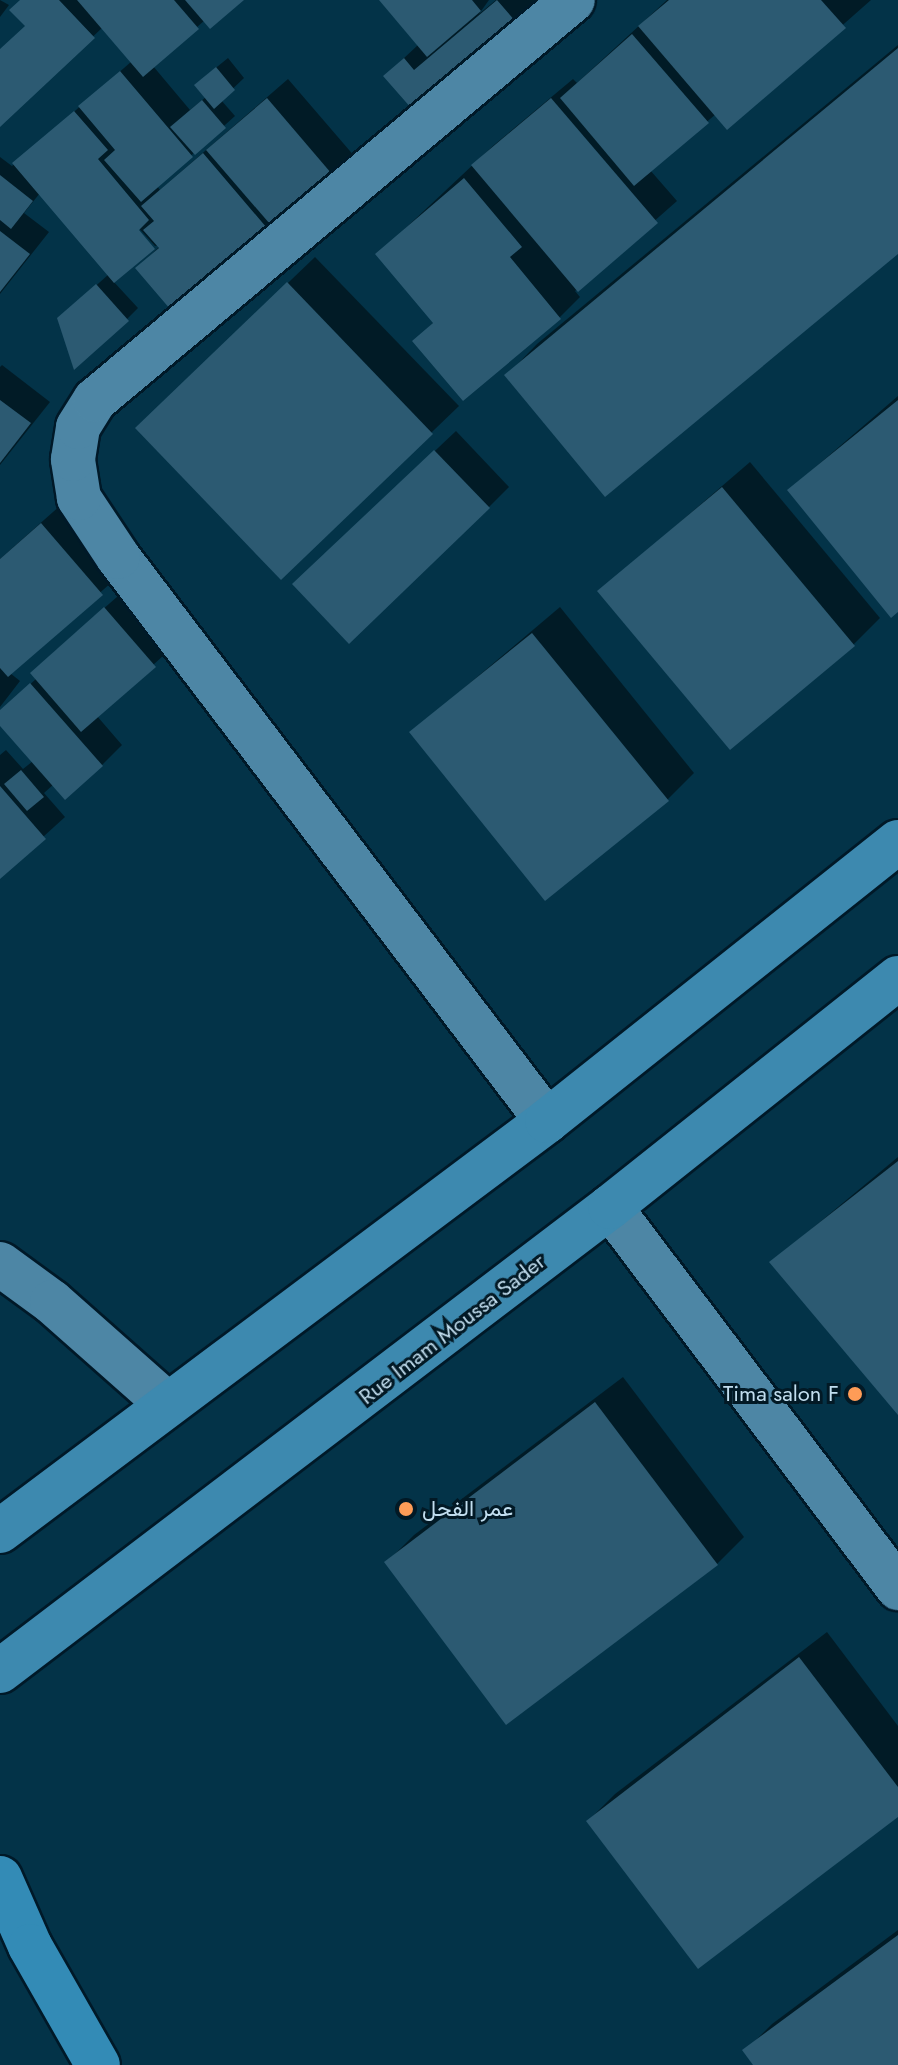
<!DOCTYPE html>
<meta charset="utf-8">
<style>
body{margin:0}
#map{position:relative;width:898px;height:2065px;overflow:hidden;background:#033348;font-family:Jost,Vazirmatn,sans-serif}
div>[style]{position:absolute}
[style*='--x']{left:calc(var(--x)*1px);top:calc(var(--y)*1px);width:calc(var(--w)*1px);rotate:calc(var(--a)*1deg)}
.shadow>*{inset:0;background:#0007}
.building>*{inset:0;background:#2c5a72}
.roads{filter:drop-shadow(2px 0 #001928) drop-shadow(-2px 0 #001928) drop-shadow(0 2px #001928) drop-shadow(0 -2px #001928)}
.street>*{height:44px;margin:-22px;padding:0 22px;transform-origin:22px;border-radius:22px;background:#4d86a5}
.primary>*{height:44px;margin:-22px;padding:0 22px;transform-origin:22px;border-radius:22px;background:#3d89af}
.highway>*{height:44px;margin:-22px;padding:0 22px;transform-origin:22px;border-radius:22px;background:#338bb6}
.dots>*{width:22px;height:22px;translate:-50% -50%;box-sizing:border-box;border:4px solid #021925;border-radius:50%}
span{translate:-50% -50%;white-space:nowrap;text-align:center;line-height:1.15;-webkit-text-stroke:6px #021925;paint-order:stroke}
.street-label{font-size:22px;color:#c2deef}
.poi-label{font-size:22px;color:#c2deef}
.right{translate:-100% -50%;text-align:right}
.left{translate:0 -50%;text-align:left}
</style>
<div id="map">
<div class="shadow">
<i style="clip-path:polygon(0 0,9px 5px,0 17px)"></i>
<i style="clip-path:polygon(22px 0,241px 0,205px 20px,153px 66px,190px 110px,206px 97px,207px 75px,228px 58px,244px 78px,221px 100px,235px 116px,157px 186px,160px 190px,288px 79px,362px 165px,282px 235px,138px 268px,161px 245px,155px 246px,133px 222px,113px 281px,138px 308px,127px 319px,71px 308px,109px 274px,40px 193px,24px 213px,49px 232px,0 294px,0 157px,12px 166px,132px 61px,103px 27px,0 125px,0 51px,27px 25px)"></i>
<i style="clip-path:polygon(382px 0,489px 0,479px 14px,496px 0,535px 0,541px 8px,419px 115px,385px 76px,419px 44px)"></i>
<i style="clip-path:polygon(667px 0,871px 0,727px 127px,716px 114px,650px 170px,677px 201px,575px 291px,580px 297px,560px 317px,463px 398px,415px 341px,434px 322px,378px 254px,494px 145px,573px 79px,577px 83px)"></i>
<i style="clip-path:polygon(898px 45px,898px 251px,507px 375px,537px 344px)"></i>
<i style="clip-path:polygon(315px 257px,459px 406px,281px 577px,165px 401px)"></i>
<i style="clip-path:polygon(2px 365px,50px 402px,0 465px,0 367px)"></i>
<i style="clip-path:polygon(898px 396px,898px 609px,789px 490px)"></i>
<i style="clip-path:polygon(456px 431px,509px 487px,489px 507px,315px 564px)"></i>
<i style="clip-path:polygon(750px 462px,880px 618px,853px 645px,600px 591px)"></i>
<i style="clip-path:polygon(62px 504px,122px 573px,10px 673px,20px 681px,0 707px,0 559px)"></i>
<i style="clip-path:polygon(126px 589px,175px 645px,97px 716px,122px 745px,102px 765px,54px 784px,44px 793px,65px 817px,0 876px,0 755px,6px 750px,23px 769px,33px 761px,0 723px,0 712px,37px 678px,32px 673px,53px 653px)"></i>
<i style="clip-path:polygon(560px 607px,694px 773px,667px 800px,412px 732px)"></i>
<i style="clip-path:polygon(898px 1157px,898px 1412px,772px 1262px)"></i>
<i style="clip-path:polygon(623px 1377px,744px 1537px,717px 1564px,387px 1562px,414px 1535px)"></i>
<i style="clip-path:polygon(827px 1632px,898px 1726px,898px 1815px,588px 1821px,615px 1794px)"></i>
<i style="clip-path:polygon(898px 1930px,898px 2065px,756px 2065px,745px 2051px,772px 2024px)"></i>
</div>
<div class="building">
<i style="clip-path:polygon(20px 0,59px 0,95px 38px,0 127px,0 49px,25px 26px,9px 10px)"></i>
<i style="clip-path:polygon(77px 0,174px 0,199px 29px,143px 77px)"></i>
<i style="clip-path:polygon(185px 0,244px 0,210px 29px)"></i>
<i style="clip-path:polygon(379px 0,472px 0,481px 11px,427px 57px)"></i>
<i style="clip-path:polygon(497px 0,522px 29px,419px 117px,383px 76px,404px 58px,414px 70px)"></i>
<i style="clip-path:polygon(669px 0,821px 0,846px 28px,727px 130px,638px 26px)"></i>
<i style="clip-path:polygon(632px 34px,709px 123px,634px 186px,560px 98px)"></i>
<i style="clip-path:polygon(898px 48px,898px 254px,605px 497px,504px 375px)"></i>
<i style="clip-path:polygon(216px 67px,235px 90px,214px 109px,194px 85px)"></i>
<i style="clip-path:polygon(120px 71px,193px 157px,141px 202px,104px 160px,115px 150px,78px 106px)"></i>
<i style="clip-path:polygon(267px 98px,343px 187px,282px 238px,206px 150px)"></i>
<i style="clip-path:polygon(551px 98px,658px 223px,578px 292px,471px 165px)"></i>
<i style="clip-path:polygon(202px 100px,226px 128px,195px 155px,170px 127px)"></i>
<i style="clip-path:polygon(74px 111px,108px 150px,98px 159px,149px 220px,139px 230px,155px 249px,114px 283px,12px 163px)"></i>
<i style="clip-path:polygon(203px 153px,278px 241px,182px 323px,135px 268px,159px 248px,143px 230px,154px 221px,141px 206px)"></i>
<i style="clip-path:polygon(0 175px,33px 201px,11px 229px,0 220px)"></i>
<i style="clip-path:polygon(464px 178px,522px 247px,510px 257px,561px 319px,463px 401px,412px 341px,433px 323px,375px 254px)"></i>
<i style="clip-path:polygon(0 231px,30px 254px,0 292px)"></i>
<i style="clip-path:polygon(287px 282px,433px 434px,281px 580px,135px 428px)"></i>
<i style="clip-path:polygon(96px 284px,129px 321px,74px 370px,57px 318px)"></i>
<i style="clip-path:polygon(0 400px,31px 423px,0 463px)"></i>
<i style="clip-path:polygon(898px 400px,898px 612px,891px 618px,787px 490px)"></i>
<i style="clip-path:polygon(434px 450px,490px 508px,349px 644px,292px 584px)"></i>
<i style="clip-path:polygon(722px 487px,855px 646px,730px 750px,597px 591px)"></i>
<i style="clip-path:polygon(41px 523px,103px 595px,8px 677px,0 668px,0 559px)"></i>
<i style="clip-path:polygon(104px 607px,156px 667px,81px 732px,30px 673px)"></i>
<i style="clip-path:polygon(532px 633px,669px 801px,545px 901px,409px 732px)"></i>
<i style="clip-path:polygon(30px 683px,103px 766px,65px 800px,0 726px,0 710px)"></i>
<i style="clip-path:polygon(21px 770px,44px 797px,27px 811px,4px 784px)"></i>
<i style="clip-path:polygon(0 786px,46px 839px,0 879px)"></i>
<i style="clip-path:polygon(898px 1161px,898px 1415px,769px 1262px)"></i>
<i style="clip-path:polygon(595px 1402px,718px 1565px,506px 1725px,384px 1562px)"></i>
<i style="clip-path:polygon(799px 1657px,898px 1787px,898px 1817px,698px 1969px,586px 1821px)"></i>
<i style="clip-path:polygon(898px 1935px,898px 2065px,753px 2065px,742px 2050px)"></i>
</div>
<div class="roads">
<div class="street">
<i style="--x:547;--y:1121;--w:709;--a:-127.26"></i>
<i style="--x:118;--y:557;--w:71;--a:-123.5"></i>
<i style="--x:79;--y:498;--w:39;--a:-99"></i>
<i style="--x:73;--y:459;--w:32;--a:-81"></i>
<i style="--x:78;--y:427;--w:32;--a:-58"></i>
<i style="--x:95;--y:400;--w:623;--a:-39.92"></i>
<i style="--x:610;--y:1207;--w:478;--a:52.9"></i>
<i style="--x:0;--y:1264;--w:64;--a:36.2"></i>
<i style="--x:52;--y:1302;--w:152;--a:41.5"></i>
</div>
<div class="primary">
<i style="--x:0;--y:1531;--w:684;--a:-36.85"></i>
<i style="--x:547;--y:1121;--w:448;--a:-38.5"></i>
<i style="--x:0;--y:1671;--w:766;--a:-37.26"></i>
<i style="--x:610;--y:1207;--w:368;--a:-38.5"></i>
</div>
<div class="highway">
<i style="--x:0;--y:1878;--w:74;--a:66.2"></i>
<i style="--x:30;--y:1946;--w:137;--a:60.3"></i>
</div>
</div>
<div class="dots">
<i style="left:855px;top:1394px;background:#fe9c57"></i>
<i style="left:406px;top:1509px;background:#fe9c57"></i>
</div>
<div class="street-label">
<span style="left:452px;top:1329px;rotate:-38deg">Rue Imam Moussa Sader</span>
</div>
<div class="poi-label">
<span class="right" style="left:839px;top:1394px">Tima salon F</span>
<span class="left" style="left:422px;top:1509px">عمر الفحل</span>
</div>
</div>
